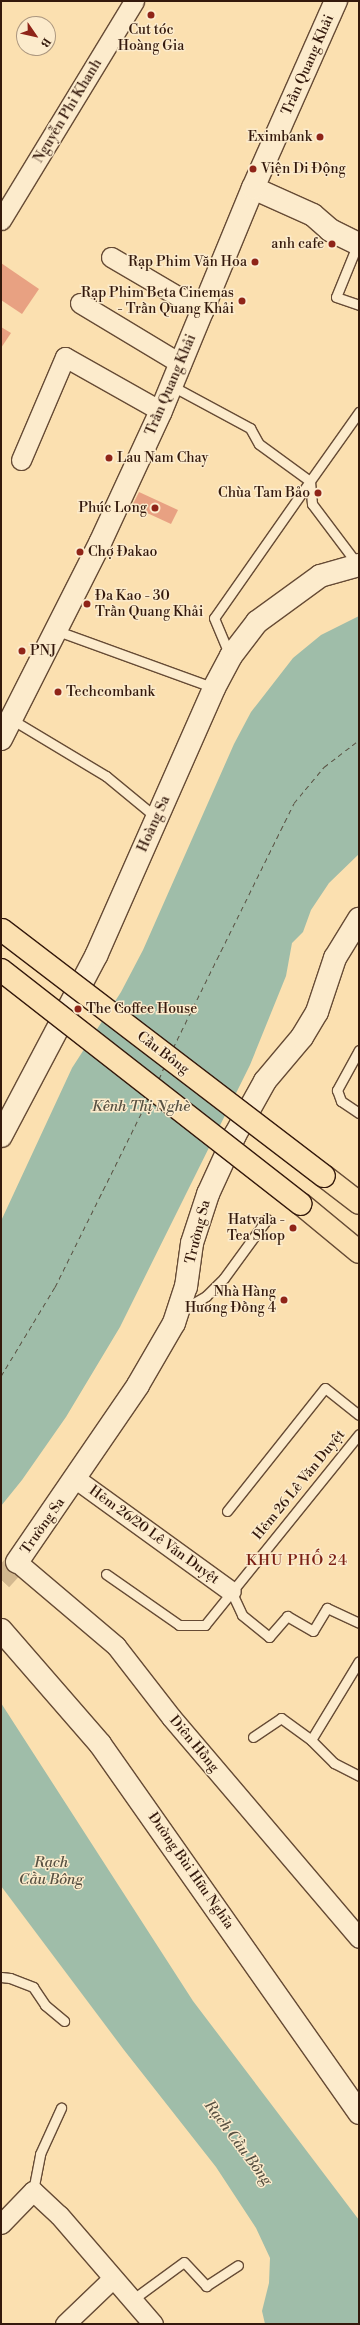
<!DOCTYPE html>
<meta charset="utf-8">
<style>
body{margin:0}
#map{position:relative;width:360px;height:2325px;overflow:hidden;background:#fbe0b0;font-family:"Libre Bodoni",serif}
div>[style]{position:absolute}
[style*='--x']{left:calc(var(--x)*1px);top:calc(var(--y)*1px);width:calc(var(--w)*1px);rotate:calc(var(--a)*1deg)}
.water>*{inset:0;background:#9fbda9}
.ferry>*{height:1px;margin-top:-0.5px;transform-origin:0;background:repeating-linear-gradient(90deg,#595243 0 5px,transparent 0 9px)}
.building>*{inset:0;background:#e8a182}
.secondary-tunnel>*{height:22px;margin-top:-11px;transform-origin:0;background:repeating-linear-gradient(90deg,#d3b88f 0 22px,transparent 0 33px)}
.roads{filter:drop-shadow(1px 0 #664b35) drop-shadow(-1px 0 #664b35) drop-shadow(0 1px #664b35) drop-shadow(0 -1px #664b35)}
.lane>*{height:9px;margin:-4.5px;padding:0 4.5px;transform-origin:4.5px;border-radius:4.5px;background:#fcebcc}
.street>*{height:19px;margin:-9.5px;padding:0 9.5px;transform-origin:9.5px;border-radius:9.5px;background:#fcebcc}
.secondary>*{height:22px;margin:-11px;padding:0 11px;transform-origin:11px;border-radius:11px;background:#fcebcc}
.primary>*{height:22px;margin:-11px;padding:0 11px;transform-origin:11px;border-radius:11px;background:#fbe0b0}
.bridges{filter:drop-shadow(1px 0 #34190c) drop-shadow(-1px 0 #34190c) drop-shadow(0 1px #34190c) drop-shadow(0 -1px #34190c)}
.primary-bridge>*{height:22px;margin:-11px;padding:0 11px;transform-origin:11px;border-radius:11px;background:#fbe0b0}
.dots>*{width:11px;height:11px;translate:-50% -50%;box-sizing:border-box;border:2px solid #fcebcc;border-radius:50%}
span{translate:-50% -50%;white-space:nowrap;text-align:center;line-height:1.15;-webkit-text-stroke:3px #fcebcc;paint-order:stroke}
.poi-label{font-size:14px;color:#34190c}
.right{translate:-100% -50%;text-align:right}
.left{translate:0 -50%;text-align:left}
.street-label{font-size:14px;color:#34190c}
.water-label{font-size:15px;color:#595243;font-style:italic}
.neighbourhood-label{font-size:15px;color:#7a1f14;letter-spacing:1px}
.frame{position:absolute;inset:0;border:2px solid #34190c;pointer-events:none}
.north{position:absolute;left:16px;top:16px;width:40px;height:40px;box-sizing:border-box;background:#fcebcc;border:1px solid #ac977f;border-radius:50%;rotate:124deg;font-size:11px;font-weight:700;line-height:16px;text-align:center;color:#34190c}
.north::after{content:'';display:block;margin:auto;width:14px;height:18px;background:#8f2418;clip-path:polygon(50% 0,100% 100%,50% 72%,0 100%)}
</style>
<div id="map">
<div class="water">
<i style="clip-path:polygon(359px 616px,359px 854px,329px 883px,311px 910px,303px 932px,292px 943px,286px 976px,250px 1065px,120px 1327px,66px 1417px,22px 1480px,1px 1506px,1px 1221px,72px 1068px,121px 992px,143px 950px,234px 744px,251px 712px,293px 658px,321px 635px)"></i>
<i style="clip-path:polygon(1px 1703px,193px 2001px,359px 2220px,359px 2324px,265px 2324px,262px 2311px,269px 2283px,270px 2258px,256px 2228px,216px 2167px,124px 2050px,1px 1886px)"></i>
</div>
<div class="ferry">
<i style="--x:173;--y:1048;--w:273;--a:-63.7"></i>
<i style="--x:294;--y:803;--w:47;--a:-50.2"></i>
<i style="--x:324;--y:767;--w:44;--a:-37.6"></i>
<i style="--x:159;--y:1079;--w:13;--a:-67"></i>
<i style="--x:1;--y:1376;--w:104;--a:-58.8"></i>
<i style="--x:55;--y:1287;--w:209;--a:-63.6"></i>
</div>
<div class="building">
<i style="clip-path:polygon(1px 263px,39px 289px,22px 314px,1px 300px)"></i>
<i style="clip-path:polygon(1px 327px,11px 333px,1px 348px)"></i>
<i style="clip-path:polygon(139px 492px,178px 510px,171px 524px,132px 506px)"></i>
</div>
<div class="secondary-tunnel">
<i style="--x:1;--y:1580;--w:24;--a:-48"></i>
</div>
<div class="roads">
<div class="lane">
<i style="--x:358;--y:243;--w:58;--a:112.2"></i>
<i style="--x:336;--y:297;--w:24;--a:19"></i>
<i style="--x:172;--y:386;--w:89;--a:28.3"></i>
<i style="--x:250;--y:428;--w:18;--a:61"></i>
<i style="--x:259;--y:444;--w:63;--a:36"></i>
<i style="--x:310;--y:481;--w:167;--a:125"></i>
<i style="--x:214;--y:618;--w:41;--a:67.2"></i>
<i style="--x:358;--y:565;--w:76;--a:-127"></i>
<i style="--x:312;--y:504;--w:23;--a:-95"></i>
<i style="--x:310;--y:481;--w:85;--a:-54.6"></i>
<i style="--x:55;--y:630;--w:169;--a:20"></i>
<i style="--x:11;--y:719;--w:111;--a:31"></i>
<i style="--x:106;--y:776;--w:66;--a:39.5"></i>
<i style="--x:359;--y:1050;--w:46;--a:118.8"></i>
<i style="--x:337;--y:1090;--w:12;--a:70"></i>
<i style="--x:341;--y:1101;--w:22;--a:34"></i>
<i style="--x:182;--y:1310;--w:28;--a:-30"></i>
<i style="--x:206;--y:1296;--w:25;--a:-45"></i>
<i style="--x:224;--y:1278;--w:73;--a:-53.9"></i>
<i style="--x:227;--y:1511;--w:157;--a:-51.5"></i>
<i style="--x:325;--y:1388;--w:43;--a:38.5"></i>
<i style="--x:106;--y:1574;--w:89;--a:34.9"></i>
<i style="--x:179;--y:1625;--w:26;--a:0"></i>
<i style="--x:205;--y:1625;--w:245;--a:-51.1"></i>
<i style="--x:231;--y:1591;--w:26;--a:65"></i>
<i style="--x:242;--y:1615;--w:35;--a:39"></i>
<i style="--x:269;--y:1637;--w:28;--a:-49"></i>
<i style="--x:287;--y:1616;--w:30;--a:30"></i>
<i style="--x:313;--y:1631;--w:27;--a:-59"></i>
<i style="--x:327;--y:1608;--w:35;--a:25"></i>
<i style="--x:253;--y:1737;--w:34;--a:-34"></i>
<i style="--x:281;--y:1718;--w:37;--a:36"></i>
<i style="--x:311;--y:1740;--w:33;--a:45"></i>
<i style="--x:334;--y:1763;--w:28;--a:27"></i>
<i style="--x:311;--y:1740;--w:92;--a:-58.7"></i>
<i style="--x:1;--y:1977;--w:9;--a:6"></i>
<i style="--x:10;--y:1978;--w:25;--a:21"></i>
<i style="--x:33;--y:1987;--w:22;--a:56"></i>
<i style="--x:45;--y:2005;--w:25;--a:40"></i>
<i style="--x:33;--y:2191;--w:38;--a:-79"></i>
<i style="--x:40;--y:2154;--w:51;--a:-65.5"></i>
<i style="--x:132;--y:2300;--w:64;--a:-36.2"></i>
<i style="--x:184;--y:2262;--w:33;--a:47"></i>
<i style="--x:206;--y:2286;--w:38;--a:-33"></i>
</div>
<div class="street">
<i style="--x:1;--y:220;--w:256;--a:-58.7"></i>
<i style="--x:111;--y:257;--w:107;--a:30.4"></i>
<i style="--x:80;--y:303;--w:118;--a:31.1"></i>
<i style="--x:21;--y:460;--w:112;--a:-66.9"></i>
<i style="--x:65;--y:357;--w:110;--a:29.4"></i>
<i style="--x:76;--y:1479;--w:191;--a:35.9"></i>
<i style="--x:17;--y:1562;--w:130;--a:40.3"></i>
<i style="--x:116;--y:1646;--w:90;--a:52.2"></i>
<i style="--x:171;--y:1717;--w:290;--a:49.6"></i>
<i style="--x:1;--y:2224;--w:46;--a:-45.9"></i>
<i style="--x:33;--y:2191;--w:35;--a:43"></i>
<i style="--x:59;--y:2215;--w:144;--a:49.2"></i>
<i style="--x:65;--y:2324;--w:66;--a:-43.8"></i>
</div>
<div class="secondary">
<i style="--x:253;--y:188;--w:66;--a:24.2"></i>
<i style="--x:313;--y:215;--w:23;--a:41"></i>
<i style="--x:330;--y:230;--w:32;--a:26"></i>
<i style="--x:1;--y:739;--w:220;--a:-63.2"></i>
<i style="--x:100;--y:543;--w:145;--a:-65.2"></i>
<i style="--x:161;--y:411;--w:241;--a:-67.6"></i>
<i style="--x:253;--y:188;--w:205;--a:-66.1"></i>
<i style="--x:1;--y:1136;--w:204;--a:-62.2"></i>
<i style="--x:96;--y:956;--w:293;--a:-66.2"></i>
<i style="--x:214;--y:688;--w:36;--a:-62"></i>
<i style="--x:231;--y:656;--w:43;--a:-52.6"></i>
<i style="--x:257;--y:622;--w:78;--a:-36.1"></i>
<i style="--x:320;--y:576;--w:41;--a:-15.8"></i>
<i style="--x:17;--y:1562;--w:214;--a:-55.6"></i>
<i style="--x:138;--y:1385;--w:72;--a:-59.9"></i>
<i style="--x:174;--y:1323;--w:38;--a:-72"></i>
<i style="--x:186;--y:1287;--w:44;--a:-82.2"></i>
<i style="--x:192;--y:1243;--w:52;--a:-71.9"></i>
<i style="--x:208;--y:1194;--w:65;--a:-65.4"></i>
<i style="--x:235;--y:1135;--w:62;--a:-60.9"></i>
<i style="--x:265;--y:1081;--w:57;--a:-49.9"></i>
<i style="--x:302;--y:1037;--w:29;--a:-59"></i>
<i style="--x:317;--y:1012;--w:57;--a:-71.6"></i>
<i style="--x:335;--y:958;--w:46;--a:-58.4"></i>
<i style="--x:1;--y:1630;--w:151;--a:49"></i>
<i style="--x:100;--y:1744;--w:451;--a:54.9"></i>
</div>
<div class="primary">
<i style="--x:324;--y:1176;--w:44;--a:37.6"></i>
<i style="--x:301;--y:1204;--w:75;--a:39.6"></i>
</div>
</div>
<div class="bridges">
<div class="primary-bridge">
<i style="--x:2;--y:930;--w:405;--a:37.4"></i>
<i style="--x:1;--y:970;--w:380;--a:38"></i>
</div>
</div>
<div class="dots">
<i style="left:151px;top:15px;background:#8f2418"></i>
<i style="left:320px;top:137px;background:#8f2418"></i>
<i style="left:253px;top:169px;background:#8f2418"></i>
<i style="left:332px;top:244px;background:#8f2418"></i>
<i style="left:255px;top:262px;background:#8f2418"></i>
<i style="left:242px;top:301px;background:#8f2418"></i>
<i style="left:109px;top:458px;background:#8f2418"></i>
<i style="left:318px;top:493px;background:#8f2418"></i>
<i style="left:155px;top:508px;background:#8f2418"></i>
<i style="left:80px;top:552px;background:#8f2418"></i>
<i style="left:87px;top:604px;background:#8f2418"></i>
<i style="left:22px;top:651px;background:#8f2418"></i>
<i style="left:58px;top:692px;background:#8f2418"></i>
<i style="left:78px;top:1009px;background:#8f2418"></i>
<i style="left:293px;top:1228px;background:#8f2418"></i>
<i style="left:284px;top:1300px;background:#8f2418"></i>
</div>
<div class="poi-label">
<span style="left:151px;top:38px">Cut tóc<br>Hoàng Gia</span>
<span class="right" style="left:312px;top:137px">Eximbank</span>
<span class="left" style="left:261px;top:169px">Viện Di Động</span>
<span class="right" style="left:324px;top:244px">anh cafe</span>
<span class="right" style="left:247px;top:262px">Rạp Phim Văn Hoa</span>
<span class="right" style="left:234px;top:301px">Rạp Phim Beta Cinemas<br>- Trần Quang Khải</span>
<span class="left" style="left:117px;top:458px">Lau Nam Chay</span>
<span class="right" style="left:310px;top:493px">Chùa Tam Bảo</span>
<span class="right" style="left:147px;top:508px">Phúc Long</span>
<span class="left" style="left:88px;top:552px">Chợ Đakao</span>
<span class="left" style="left:95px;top:604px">Đa Kao - 30<br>Trần Quang Khải</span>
<span class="left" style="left:30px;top:651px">PNJ</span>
<span class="left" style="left:66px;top:692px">Techcombank</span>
<span class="left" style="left:86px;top:1009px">The Coffee House</span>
<span class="right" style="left:285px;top:1228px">Hatvala -<br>Tea Shop</span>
<span class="right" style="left:276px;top:1300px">Nhà Hàng<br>Hương Đồng 4</span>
</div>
<div class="street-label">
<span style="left:308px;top:65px;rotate:-66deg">Trần Quang Khải</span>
<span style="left:68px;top:111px;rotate:-59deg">Nguyễn Phi Khanh</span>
<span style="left:171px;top:385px;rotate:-67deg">Trần Quang Khải</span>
<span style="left:154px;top:824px;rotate:-66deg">Hoàng Sa</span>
<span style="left:163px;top:1053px;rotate:37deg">Cầu Bông</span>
<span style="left:198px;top:1232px;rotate:-76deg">Trường Sa</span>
<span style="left:299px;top:1485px;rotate:-51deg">Hẻm 26 Lê Văn Duyệt</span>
<span style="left:43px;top:1526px;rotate:-55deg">Trường Sa</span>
<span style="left:154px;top:1535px;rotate:36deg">Hẻm 26/20 Lê Văn Duyệt</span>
<span style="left:194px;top:1744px;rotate:50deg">Diên Hồng</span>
<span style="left:191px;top:1871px;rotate:55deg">Đường Bùi Hữu Nghĩa</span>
</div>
<div class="water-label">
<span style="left:141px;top:1107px">Kênh Thị Nghè</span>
<span style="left:51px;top:1871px">Rạch<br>Cầu Bông</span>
<span style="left:238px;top:2143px;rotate:53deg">Rạch Cầu Bông</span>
</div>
<div class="neighbourhood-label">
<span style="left:297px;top:1561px">KHU PHỐ 24</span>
</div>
<div class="frame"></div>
<div class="north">B</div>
</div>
